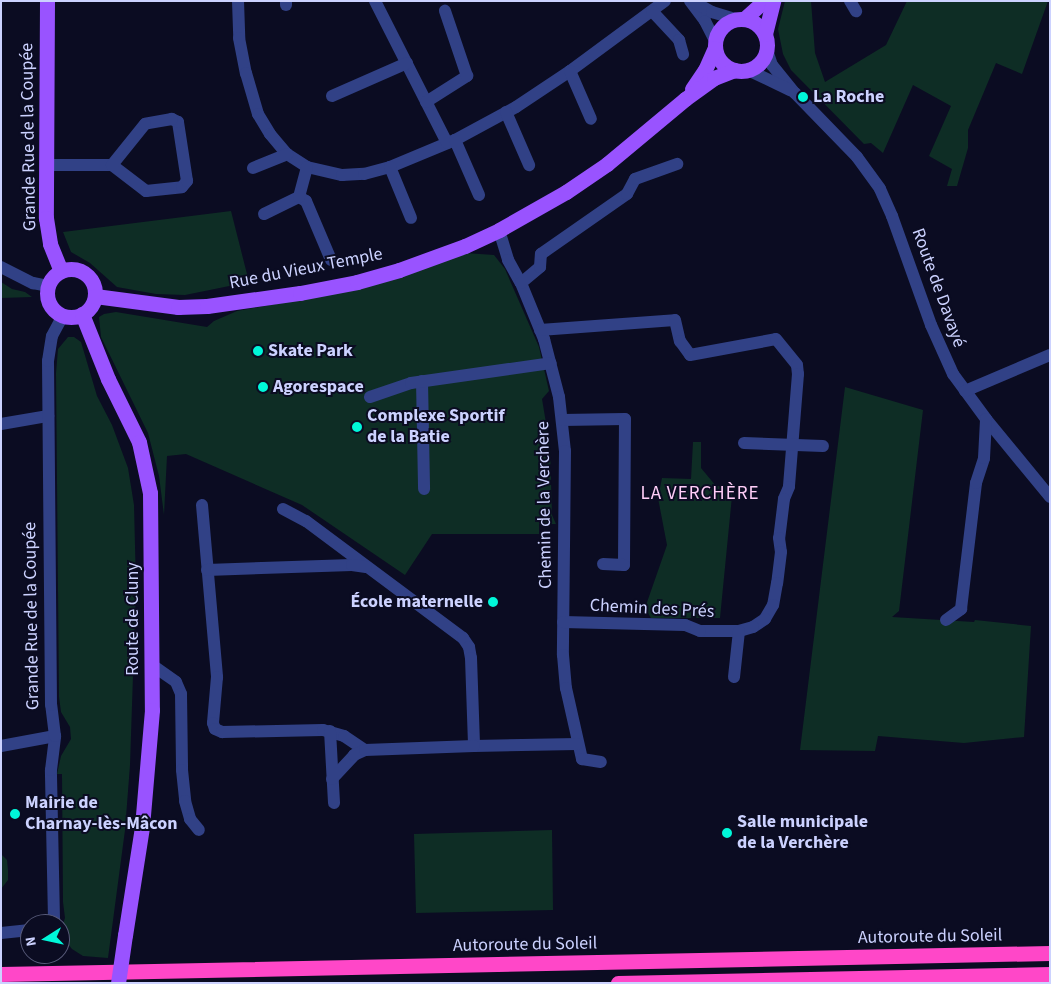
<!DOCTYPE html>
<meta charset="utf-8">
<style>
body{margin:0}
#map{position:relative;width:1051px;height:984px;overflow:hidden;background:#0b0c22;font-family:"Source Sans 3",sans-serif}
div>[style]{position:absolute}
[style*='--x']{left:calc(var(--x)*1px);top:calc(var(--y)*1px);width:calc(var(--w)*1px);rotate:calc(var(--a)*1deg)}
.green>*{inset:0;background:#0e2d25}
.minor>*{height:12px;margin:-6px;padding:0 6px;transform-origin:6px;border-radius:6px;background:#314186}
.major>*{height:15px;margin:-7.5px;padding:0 7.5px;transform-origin:7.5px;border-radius:7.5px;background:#9953ff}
.major>.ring{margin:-7.5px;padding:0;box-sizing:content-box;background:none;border:15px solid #9953ff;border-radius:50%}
.highway>*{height:15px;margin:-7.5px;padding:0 7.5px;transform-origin:7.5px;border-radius:7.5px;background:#ff47c8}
.major-bridge>*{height:15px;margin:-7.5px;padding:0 7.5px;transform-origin:7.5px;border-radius:7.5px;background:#9953ff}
.dots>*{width:14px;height:14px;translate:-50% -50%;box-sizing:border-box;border:2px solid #0b0c22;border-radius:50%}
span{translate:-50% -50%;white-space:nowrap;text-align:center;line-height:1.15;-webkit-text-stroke:4px #0b0c22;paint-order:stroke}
.poi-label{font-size:18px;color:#ccd2ff;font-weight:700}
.left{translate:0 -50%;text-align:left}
.right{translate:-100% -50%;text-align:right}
.street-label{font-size:18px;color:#ccd2ff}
.neighbourhood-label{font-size:19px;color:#ffcef8;letter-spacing:1px}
.frame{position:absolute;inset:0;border:2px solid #ccd2ff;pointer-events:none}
.north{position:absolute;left:20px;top:914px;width:50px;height:50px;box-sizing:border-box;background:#0b0c22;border:1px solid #585b7a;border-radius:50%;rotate:260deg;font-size:14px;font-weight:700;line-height:20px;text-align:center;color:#ccd2ff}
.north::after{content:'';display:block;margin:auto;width:18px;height:22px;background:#00f7d9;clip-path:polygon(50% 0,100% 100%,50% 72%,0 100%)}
</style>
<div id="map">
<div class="green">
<i style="clip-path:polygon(785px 1px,811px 1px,815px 53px,825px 82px,886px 45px,907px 1px,1048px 1px,1022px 74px,996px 63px,968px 130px,968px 148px,957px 186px,947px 186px,952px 169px,929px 156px,951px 106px,913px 85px,883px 153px,871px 143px,864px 144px,791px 70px,783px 54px,778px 29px)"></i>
<i style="clip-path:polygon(231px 211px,249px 282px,185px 295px,156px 294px,117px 287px,90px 263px,71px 252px,63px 232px)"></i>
<i style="clip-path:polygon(465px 253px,494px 255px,505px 269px,539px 347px,549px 391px,542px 399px,550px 447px,552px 515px,556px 524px,539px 524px,539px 534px,432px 534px,405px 575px,302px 505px,186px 454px,167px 456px,164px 515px,159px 476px,148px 433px,101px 337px,99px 317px,104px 314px,116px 312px,207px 327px,214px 321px,237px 311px,349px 291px,416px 271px)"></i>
<i style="clip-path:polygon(1px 282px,12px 289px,25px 292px,32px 297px,1px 298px)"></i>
<i style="clip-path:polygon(68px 337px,74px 337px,81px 342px,97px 396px,112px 425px,128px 468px,134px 505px,136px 586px,130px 765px,125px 830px,108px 958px,83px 956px,72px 949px,63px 938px,61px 930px,65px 918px,63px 902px,62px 774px,57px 774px,61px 756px,71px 739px,70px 727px,61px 712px,59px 697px,56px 373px,58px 349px)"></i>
<i style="clip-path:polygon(845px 387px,923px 410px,899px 611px,892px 617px,974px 622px,975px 620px,1031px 626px,1024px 737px,964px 743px,878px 736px,875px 751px,800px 750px)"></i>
<i style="clip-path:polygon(693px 442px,701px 442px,701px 468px,716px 486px,733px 486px,720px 618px,651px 618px,645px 608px,667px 545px,658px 498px,662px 478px,691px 479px)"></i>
<i style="clip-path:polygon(552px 830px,553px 910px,416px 913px,414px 834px)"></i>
<i style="clip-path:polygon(1px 854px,7px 860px,8px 870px,8px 880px,1px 889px)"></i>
</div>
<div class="minor">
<i style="--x:238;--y:1;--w:37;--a:88"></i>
<i style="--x:239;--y:38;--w:36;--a:79"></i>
<i style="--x:246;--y:73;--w:43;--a:73.7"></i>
<i style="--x:258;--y:114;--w:23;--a:59"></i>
<i style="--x:270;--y:134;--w:26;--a:50"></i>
<i style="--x:287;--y:154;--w:24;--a:33"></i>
<i style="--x:307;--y:167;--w:36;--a:13"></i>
<i style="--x:342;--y:175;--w:22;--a:-3"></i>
<i style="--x:364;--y:174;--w:27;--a:-15"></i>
<i style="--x:390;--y:167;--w:70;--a:-22.6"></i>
<i style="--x:455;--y:140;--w:69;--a:-28.4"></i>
<i style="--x:516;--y:107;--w:65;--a:-33.7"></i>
<i style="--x:570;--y:71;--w:118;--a:-36.4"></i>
<i style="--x:375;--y:1;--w:159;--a:63.1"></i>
<i style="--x:690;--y:1;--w:25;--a:53"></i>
<i style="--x:705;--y:21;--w:22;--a:63"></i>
<i style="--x:850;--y:1;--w:12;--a:59"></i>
<i style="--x:694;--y:2;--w:21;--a:29"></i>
<i style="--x:712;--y:12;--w:24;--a:17"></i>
<i style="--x:286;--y:5;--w:4;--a:-90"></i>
<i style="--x:652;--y:11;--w:40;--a:47"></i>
<i style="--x:679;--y:40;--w:15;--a:74"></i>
<i style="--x:767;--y:50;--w:16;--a:72"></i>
<i style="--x:772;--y:65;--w:36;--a:51"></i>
<i style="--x:795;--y:93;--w:89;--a:45.9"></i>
<i style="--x:857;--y:157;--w:39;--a:54"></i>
<i style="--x:880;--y:189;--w:30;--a:66"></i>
<i style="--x:892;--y:216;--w:116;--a:70.3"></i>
<i style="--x:931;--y:325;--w:54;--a:65.8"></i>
<i style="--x:953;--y:374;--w:56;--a:53.7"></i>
<i style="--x:986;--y:419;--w:101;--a:50.6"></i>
<i style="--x:748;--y:70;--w:47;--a:25.5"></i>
<i style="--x:570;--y:71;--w:52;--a:66.4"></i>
<i style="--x:332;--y:96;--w:82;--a:-23.7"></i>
<i style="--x:426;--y:102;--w:49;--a:-32.4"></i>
<i style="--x:467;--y:76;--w:69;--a:-108.7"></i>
<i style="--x:506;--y:112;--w:58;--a:66.5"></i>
<i style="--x:455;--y:140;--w:60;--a:66.4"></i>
<i style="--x:47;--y:165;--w:65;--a:0"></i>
<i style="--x:112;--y:165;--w:43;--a:37.4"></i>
<i style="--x:146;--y:191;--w:36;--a:-6"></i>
<i style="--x:182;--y:187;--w:8;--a:-50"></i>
<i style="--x:187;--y:181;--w:60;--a:-98.7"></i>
<i style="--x:178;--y:122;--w:7;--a:-153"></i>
<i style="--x:172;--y:119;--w:27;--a:170"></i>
<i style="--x:145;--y:124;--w:53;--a:128.8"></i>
<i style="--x:390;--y:167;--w:55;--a:67.6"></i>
<i style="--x:253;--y:168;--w:37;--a:-22"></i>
<i style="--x:299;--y:197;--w:8;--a:30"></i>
<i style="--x:306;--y:201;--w:64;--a:67"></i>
<i style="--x:264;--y:214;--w:39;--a:-26"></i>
<i style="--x:299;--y:197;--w:31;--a:-75"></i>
<i style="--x:499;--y:230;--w:31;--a:73"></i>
<i style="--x:508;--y:260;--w:26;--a:61"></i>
<i style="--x:521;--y:283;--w:61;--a:67.7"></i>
<i style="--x:544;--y:339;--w:60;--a:75.5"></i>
<i style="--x:559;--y:397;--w:54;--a:83.7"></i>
<i style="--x:565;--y:451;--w:204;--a:90.6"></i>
<i style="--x:563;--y:655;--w:33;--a:85"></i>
<i style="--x:566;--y:688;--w:73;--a:77.3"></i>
<i style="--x:582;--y:759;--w:19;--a:9"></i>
<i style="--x:1;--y:267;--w:36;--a:27"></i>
<i style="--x:33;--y:283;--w:15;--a:11"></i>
<i style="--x:521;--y:283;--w:25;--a:-40"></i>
<i style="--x:540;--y:267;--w:13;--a:-86"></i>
<i style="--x:541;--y:254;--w:105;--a:-34.9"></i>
<i style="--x:627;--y:194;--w:17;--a:-62"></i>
<i style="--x:635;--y:179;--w:45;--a:-19.7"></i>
<i style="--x:540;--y:330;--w:135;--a:-4.2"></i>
<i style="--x:675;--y:320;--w:22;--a:77"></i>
<i style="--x:680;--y:341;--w:17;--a:54"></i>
<i style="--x:690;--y:355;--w:87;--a:-10.5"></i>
<i style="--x:776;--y:339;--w:33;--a:51"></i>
<i style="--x:797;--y:365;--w:9;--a:84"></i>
<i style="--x:798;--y:374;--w:113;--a:94.6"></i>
<i style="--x:789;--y:487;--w:13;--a:113"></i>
<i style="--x:784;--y:499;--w:39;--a:97"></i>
<i style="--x:779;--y:538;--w:14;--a:82"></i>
<i style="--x:781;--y:552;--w:31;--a:97"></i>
<i style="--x:777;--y:583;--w:22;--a:100"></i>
<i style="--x:773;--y:605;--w:16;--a:120"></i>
<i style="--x:765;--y:619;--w:14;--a:146"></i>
<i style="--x:753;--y:627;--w:15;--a:164"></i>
<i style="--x:739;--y:631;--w:39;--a:180"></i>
<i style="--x:700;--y:631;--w:16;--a:-158"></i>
<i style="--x:685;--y:625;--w:122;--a:-178.6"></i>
<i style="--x:422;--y:381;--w:108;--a:88.9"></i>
<i style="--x:965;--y:391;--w:92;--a:-23"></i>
<i style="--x:370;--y:397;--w:43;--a:-18.9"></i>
<i style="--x:411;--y:383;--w:141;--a:-8.1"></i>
<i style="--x:562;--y:420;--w:63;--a:-0.9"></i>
<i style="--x:625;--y:419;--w:146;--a:90.4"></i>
<i style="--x:624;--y:565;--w:21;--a:-177"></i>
<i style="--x:1;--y:424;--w:48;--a:-9.7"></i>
<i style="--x:744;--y:443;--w:79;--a:2.2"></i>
<i style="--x:202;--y:505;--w:173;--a:85"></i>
<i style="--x:217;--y:677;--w:46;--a:95"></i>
<i style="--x:213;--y:723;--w:6;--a:72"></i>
<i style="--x:215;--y:729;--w:8;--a:23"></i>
<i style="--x:222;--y:732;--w:101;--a:-1.1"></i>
<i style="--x:323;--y:730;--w:22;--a:16"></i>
<i style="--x:344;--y:736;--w:25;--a:34"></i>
<i style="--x:283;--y:509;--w:26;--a:28"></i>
<i style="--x:306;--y:521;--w:196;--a:36.7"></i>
<i style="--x:463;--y:638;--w:11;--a:56"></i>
<i style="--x:469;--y:647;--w:11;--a:80"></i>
<i style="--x:471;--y:658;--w:88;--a:88"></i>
<i style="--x:474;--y:746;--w:103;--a:-1.1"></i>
<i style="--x:207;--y:570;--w:145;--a:-2"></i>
<i style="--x:352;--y:565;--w:14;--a:8"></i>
<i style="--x:946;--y:620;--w:19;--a:-36"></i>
<i style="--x:961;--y:609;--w:127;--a:-83.2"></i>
<i style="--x:976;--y:483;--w:26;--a:-72"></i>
<i style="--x:984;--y:458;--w:39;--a:-87"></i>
<i style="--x:152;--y:665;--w:29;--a:35"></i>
<i style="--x:176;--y:682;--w:13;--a:67"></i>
<i style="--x:181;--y:694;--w:76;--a:89.2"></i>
<i style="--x:182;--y:770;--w:31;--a:84"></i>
<i style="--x:185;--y:801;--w:19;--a:74"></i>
<i style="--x:190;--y:819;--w:14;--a:51"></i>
<i style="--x:734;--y:677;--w:46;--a:-83.8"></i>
<i style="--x:330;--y:731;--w:72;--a:86.8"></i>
<i style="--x:1;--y:746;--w:55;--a:-10.5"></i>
<i style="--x:332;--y:779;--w:33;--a:-47"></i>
<i style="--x:354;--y:755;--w:12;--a:-24"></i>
<i style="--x:365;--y:750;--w:109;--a:-2.1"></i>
<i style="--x:47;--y:924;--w:9;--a:-36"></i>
<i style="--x:54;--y:919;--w:149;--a:-91.2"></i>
<i style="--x:51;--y:770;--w:34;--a:-83"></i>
<i style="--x:55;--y:736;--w:31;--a:-97"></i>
<i style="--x:51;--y:705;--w:344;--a:-90.5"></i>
<i style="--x:48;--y:361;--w:25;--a:-81"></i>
<i style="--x:52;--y:336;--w:24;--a:-62"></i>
<i style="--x:1;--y:933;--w:29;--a:-6"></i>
</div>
<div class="major">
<i style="--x:47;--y:1;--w:217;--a:90.3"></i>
<i style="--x:46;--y:218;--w:26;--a:81"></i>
<i style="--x:50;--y:244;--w:29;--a:68"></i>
<i style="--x:744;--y:19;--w:27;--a:-42"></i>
<i class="ring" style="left:715px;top:19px;width:37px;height:37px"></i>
<i style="--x:765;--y:34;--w:34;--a:-76"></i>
<i style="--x:692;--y:89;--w:23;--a:-56"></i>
<i style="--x:705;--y:70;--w:24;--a:-66"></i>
<i class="ring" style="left:47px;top:269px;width:33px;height:33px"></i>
<i style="--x:95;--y:296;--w:84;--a:7.5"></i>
<i style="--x:178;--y:307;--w:29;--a:-2"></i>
<i style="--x:207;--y:306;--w:94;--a:-8"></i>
<i style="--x:300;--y:293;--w:58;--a:-10.9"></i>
<i style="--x:357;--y:282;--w:44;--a:-15.9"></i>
<i style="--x:399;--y:270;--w:70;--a:-20"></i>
<i style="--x:465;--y:246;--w:38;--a:-25"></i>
<i style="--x:499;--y:230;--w:77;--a:-29.6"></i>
<i style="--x:566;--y:192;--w:50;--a:-34.3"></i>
<i style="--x:607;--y:164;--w:102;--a:-39.8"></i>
<i style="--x:685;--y:99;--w:36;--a:-36"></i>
<i style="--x:714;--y:78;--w:22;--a:-21"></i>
<i style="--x:82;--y:314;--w:70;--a:68.2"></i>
<i style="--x:108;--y:379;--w:70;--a:63.8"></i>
<i style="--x:139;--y:442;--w:52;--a:77.8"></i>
<i style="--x:150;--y:493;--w:217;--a:89.5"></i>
<i style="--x:152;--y:710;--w:117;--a:94.9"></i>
<i style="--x:142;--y:827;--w:109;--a:98.9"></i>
</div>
<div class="highway">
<i style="--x:1;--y:974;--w:1049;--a:-1.15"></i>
<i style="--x:618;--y:983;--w:432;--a:-1.2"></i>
</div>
<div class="major-bridge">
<i style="--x:118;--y:983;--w:49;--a:-81.7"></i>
</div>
<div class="dots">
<i style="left:803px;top:97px;background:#00f7d9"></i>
<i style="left:258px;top:351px;background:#00f7d9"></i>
<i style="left:263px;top:387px;background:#00f7d9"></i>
<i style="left:357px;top:427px;background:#00f7d9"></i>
<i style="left:493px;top:602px;background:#00f7d9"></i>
<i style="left:15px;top:814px;background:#00f7d9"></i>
<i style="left:727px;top:833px;background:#00f7d9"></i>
</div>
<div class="poi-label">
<span class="left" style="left:813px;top:97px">La Roche</span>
<span class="left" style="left:268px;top:351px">Skate Park</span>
<span class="left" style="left:273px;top:387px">Agorespace</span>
<span class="left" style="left:367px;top:427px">Complexe Sportif<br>de la Batie</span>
<span class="right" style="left:483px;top:602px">École maternelle</span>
<span class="left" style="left:25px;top:814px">Mairie de<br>Charnay-lès-Mâcon</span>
<span class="left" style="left:737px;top:833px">Salle municipale<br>de la Verchère</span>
</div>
<div class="street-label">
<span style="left:29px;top:137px;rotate:-91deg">Grande Rue de la Coupée</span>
<span style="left:306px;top:269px;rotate:-11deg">Rue du Vieux Temple</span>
<span style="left:938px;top:288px;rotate:70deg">Route de Davayé</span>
<span style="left:545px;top:505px;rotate:-91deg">Chemin de la Verchère</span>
<span style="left:652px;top:609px;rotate:3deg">Chemin des Prés</span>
<span style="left:32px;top:616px;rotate:-91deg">Grande Rue de la Coupée</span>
<span style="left:133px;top:619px;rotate:-90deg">Route de Cluny</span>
<span style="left:930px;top:937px;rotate:-1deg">Autoroute du Soleil</span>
<span style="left:525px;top:945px;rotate:-1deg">Autoroute du Soleil</span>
</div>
<div class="neighbourhood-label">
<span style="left:700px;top:494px">LA VERCHÈRE</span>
</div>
<div class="frame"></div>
<div class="north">N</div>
</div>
